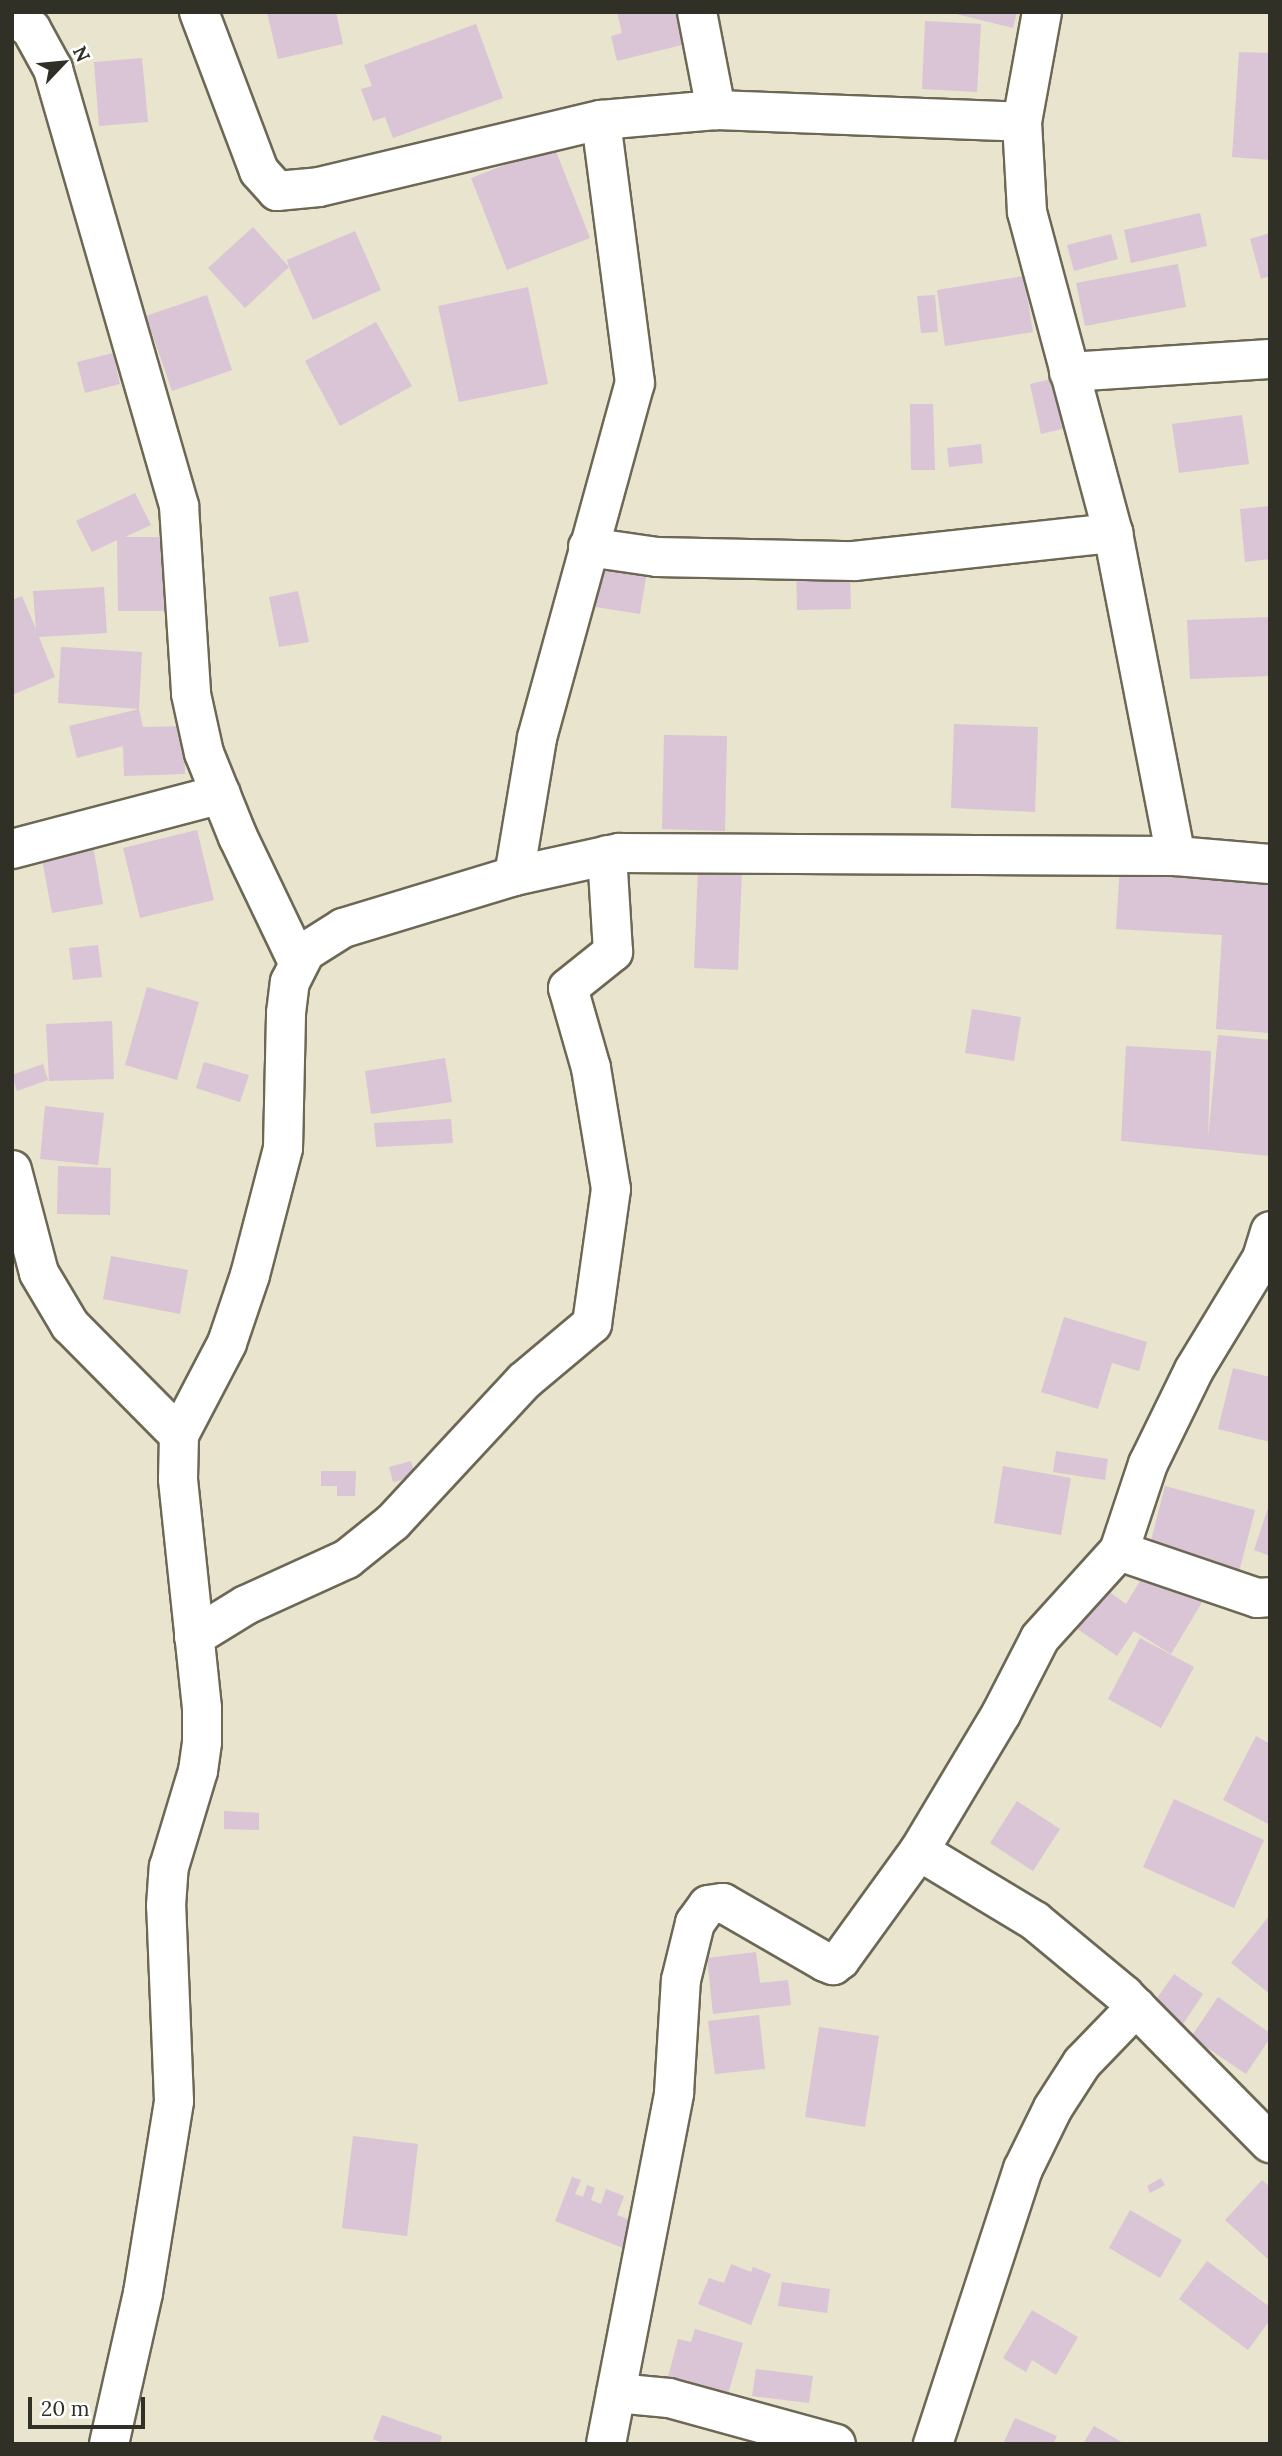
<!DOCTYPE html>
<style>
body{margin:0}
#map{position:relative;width:1282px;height:2456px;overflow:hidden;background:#e8e4cd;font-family:Lora,serif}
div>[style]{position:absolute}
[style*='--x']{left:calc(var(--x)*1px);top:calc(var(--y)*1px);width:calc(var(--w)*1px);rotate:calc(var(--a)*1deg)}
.building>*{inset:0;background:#d9c5d5}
.roads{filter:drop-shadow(2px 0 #6c6855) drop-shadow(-2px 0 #6c6855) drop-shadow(0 2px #6c6855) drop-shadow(0 -2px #6c6855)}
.street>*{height:38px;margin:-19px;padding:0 19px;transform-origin:19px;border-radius:19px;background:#fff}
span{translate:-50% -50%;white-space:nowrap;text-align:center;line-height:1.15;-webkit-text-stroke:5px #fff;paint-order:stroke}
.frame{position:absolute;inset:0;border:14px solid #313027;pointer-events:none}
.north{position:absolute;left:28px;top:28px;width:70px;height:70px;-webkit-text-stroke:5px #fff;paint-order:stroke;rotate:64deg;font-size:19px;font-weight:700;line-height:28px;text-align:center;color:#313027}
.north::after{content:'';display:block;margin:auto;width:24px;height:32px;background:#313027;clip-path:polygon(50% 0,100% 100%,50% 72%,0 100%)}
.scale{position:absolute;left:28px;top:2397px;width:117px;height:32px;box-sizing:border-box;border:4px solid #313027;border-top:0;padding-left:9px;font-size:21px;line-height:24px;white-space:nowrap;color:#313027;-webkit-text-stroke:5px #fff;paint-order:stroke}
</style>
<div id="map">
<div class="building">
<i style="clip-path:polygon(267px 12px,336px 12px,343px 44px,278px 59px)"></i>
<i style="clip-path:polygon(617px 12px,683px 12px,690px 43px,617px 61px,611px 36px,622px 33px)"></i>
<i style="clip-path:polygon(948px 12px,1017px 12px,1013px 28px)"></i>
<i style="clip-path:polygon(925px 21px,981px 24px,977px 92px,922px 89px)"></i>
<i style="clip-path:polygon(476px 24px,503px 98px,393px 138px,385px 117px,373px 121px,361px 89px,372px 86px,364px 65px)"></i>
<i style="clip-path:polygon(1239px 52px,1270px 53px,1270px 160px,1232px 157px)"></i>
<i style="clip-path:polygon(142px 58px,148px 122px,99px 126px,94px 62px)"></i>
<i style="clip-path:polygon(554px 146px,590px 238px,507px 270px,471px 178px)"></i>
<i style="clip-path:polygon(1200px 213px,1207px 246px,1131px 263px,1124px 230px)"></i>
<i style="clip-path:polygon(253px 227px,289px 267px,287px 260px,355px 231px,381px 290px,313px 320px,289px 267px,245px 308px,208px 268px)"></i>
<i style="clip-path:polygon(1270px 233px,1270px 276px,1261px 279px,1250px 239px)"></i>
<i style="clip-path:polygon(1111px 234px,1118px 259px,1074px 271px,1067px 245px)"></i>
<i style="clip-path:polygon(1178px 264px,1186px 307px,1085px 326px,1076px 283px)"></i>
<i style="clip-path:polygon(1024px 276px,1033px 332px,945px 346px,937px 290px)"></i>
<i style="clip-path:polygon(528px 287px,548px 384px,459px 402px,438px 306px)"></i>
<i style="clip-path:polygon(207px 295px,232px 370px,172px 391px,146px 316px)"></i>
<i style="clip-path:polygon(935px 295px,938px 332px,921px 333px,917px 296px)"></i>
<i style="clip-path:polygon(376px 322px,412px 386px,340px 426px,305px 361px)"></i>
<i style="clip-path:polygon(113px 353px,120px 384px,85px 393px,77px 362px)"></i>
<i style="clip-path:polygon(1064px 376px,1075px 426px,1041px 434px,1030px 384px)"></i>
<i style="clip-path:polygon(910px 404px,933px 404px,935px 470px,911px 470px)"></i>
<i style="clip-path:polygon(1242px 415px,1249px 464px,1179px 473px,1172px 424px)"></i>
<i style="clip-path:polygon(981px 444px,983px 463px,949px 467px,947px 448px)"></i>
<i style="clip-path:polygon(135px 493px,151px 525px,125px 537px,164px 537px,164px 611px,118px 611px,117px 540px,92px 552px,76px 521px)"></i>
<i style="clip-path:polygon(1270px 506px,1270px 559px,1245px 562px,1240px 509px)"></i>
<i style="clip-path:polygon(592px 555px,648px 565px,640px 614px,583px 605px)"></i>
<i style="clip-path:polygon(850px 566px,851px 609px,797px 610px,796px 567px)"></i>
<i style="clip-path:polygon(104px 587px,107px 633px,39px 637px,55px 677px,12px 695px,12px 600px,22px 596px,36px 629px,33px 591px)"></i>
<i style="clip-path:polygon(298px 591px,309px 642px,279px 647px,269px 597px)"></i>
<i style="clip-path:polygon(1270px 617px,1270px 676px,1190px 679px,1187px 620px)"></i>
<i style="clip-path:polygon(61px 647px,142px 652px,139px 709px,58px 703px)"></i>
<i style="clip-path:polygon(139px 709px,143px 727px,184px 726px,185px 774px,124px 776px,123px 746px,77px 758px,69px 726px)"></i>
<i style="clip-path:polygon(954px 724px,1038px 727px,1035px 812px,951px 808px)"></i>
<i style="clip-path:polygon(664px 735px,727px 736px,725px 831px,662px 829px)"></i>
<i style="clip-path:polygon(197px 830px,214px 900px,140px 918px,123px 848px)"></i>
<i style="clip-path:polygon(93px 845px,103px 904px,52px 913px,41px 854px)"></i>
<i style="clip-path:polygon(1120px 864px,1270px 874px,1270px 1033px,1216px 1029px,1222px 935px,1116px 929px)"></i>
<i style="clip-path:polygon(698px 869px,742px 870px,738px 970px,694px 968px)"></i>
<i style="clip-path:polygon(98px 945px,102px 977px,73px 980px,69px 948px)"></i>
<i style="clip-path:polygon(147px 987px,199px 1002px,177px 1080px,125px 1065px)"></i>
<i style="clip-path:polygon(972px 1009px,1021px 1017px,1014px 1061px,965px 1053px)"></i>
<i style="clip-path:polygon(112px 1021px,114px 1079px,49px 1081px,46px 1024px)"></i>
<i style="clip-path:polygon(1218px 1035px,1270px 1040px,1270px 1156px,1121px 1141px,1126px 1046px,1211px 1051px,1208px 1138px)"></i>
<i style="clip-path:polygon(445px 1058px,452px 1102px,371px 1114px,365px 1071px)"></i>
<i style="clip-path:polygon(204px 1062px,249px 1075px,240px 1102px,196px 1088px)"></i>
<i style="clip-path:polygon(43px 1064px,48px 1080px,17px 1091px,12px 1075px)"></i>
<i style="clip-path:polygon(45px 1106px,104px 1113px,98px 1165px,40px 1159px)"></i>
<i style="clip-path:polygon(451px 1119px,453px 1143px,376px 1147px,374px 1123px)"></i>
<i style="clip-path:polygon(58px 1166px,111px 1168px,110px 1215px,57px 1214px)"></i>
<i style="clip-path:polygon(111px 1256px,188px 1270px,180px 1314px,103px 1299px)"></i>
<i style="clip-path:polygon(1064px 1317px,1147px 1342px,1139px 1371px,1112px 1363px,1098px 1409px,1041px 1392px)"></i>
<i style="clip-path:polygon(1233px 1368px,1270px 1377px,1270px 1442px,1218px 1429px)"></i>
<i style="clip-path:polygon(1056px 1451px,1108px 1459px,1105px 1480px,1053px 1472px)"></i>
<i style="clip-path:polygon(411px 1461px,414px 1471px,410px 1471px,411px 1478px,393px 1482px,389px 1467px)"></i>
<i style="clip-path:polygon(1003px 1466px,1071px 1478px,1061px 1535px,994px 1523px)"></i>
<i style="clip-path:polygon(321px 1471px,356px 1471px,355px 1496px,337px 1496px,337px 1486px,321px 1486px)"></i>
<i style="clip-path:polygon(1165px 1486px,1255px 1510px,1239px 1572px,1149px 1548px)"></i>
<i style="clip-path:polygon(1269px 1505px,1270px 1505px,1270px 1556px,1254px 1550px)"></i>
<i style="clip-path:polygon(1149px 1566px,1204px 1599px,1171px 1654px,1134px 1631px,1117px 1656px,1076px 1628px,1104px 1588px,1126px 1604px)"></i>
<i style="clip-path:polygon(1140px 1638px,1194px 1667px,1161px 1728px,1108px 1699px)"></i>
<i style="clip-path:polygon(1256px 1736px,1270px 1744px,1270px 1825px,1223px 1800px)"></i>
<i style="clip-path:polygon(1174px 1799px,1264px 1840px,1234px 1908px,1143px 1867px)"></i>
<i style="clip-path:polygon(1017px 1801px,1060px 1829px,1033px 1871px,990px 1843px)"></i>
<i style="clip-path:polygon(224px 1811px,259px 1813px,259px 1830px,224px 1829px)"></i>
<i style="clip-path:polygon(1270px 1915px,1270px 1994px,1231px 1963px)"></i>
<i style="clip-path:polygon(756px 1952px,760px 1983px,788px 1980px,791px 2005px,713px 2014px,707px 1958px)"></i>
<i style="clip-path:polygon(1174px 1974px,1203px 1994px,1183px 2024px,1153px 2004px)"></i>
<i style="clip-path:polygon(1218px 1997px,1270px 2033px,1270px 2038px,1246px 2074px,1191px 2037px)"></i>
<i style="clip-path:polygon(759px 2015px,765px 2069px,715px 2074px,708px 2021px)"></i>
<i style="clip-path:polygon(819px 2027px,879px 2036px,865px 2127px,805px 2117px)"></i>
<i style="clip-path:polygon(353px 2136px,418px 2144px,407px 2236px,342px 2228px)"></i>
<i style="clip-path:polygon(572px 2177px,581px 2180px,575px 2194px,583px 2197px,587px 2185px,595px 2188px,591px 2200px,601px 2204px,606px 2189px,624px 2196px,617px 2215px,633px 2221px,623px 2248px,555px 2221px)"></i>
<i style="clip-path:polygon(1161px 2178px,1165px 2185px,1150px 2193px,1147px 2186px)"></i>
<i style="clip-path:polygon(1262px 2180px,1270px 2187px,1270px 2261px,1225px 2220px)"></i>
<i style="clip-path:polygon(1130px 2210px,1182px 2240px,1160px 2278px,1109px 2248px)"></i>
<i style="clip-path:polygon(1207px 2261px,1270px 2307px,1270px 2320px,1248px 2350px,1179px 2299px)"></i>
<i style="clip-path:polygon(731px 2264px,751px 2272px,753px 2267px,771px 2274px,751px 2325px,698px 2304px,709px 2278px,724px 2283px)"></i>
<i style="clip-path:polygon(782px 2282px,830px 2289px,827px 2313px,778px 2306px)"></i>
<i style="clip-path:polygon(1032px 2310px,1078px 2337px,1056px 2375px,1032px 2360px,1026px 2372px,1003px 2358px)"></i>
<i style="clip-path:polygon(695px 2329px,743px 2343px,728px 2394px,668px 2377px,678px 2339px,691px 2342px)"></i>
<i style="clip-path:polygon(756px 2369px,813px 2376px,809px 2403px,752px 2396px)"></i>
<i style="clip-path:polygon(382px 2415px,442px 2436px,440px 2444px,385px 2444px,373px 2439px)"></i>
<i style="clip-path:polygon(1015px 2418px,1057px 2436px,1053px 2444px,1003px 2444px)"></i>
<i style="clip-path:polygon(1094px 2426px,1125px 2444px,1083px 2444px)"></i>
</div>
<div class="roads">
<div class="street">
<i style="--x:199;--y:12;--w:170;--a:69.3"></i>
<i style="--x:259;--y:171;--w:27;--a:48"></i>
<i style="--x:277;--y:191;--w:42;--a:-5.4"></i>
<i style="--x:319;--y:187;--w:290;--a:-13.4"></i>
<i style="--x:601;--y:120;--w:115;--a:-5"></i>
<i style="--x:716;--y:110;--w:306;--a:2.2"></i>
<i style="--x:697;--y:12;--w:100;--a:79"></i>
<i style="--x:1042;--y:12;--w:112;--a:100.3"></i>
<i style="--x:1022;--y:122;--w:90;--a:86.8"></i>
<i style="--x:1027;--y:212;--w:332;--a:75"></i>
<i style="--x:1113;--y:533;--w:329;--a:79"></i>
<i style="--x:12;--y:16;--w:23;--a:34"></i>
<i style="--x:31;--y:29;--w:46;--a:61.2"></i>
<i style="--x:53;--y:69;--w:455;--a:73.9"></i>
<i style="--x:179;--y:506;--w:188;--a:86.3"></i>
<i style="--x:191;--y:694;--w:60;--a:77.6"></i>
<i style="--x:204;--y:753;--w:91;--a:68"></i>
<i style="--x:238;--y:837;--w:139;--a:64.4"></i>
<i style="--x:1069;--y:372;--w:201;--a:-3.7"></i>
<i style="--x:588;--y:547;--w:70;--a:8.2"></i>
<i style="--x:657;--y:557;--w:197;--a:1.2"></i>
<i style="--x:854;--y:561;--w:261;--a:-6.2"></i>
<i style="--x:12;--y:849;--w:216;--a:-14.7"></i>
<i style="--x:514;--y:876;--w:140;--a:-80.5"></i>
<i style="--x:537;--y:738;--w:368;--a:-74.6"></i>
<i style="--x:635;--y:383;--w:265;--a:-97.4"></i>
<i style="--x:12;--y:1170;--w:106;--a:75.3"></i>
<i style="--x:39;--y:1273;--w:61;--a:59.2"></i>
<i style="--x:70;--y:1325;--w:155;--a:45.3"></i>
<i style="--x:1119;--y:1551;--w:146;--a:18.8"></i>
<i style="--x:1257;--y:1598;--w:13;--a:-4"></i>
<i style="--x:194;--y:1637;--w:61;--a:-31.6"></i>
<i style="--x:246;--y:1605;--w:111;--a:-24.5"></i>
<i style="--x:347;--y:1559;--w:59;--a:-38.8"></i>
<i style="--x:393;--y:1522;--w:192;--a:-47.1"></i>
<i style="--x:524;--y:1381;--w:89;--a:-40"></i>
<i style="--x:592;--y:1324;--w:136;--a:-82"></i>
<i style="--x:611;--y:1189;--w:123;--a:-99.4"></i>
<i style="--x:591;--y:1068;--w:83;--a:-106"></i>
<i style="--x:568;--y:988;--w:58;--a:-38.7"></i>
<i style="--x:613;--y:952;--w:97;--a:-93.5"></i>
<i style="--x:919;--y:1851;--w:135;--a:31.1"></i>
<i style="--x:1035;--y:1921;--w:116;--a:39.7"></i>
<i style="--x:1124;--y:1995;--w:208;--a:45.4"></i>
<i style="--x:616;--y:2393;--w:53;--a:5.4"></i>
<i style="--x:669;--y:2398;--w:173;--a:15.4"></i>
<i style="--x:109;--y:2444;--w:155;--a:-77.3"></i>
<i style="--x:143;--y:2293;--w:194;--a:-80.8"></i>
<i style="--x:174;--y:2101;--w:195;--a:-92.3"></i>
<i style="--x:166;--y:1906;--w:39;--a:-86"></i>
<i style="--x:169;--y:1867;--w:100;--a:-73.2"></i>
<i style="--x:198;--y:1771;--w:29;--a:-82"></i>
<i style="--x:202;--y:1742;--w:34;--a:-90"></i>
<i style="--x:202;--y:1708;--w:230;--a:-96"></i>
<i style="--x:178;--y:1479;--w:44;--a:-88.7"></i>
<i style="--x:179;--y:1435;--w:104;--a:-62.4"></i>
<i style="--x:227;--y:1343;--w:72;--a:-71.3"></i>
<i style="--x:250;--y:1275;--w:131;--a:-75.4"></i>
<i style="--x:283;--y:1148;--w:135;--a:-88.7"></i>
<i style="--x:286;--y:1013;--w:31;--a:-83"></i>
<i style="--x:290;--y:982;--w:34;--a:-63"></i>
<i style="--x:305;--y:952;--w:45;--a:-32.3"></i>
<i style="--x:343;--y:928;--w:179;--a:-16.9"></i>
<i style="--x:514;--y:876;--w:107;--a:-12.4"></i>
<i style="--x:619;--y:853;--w:557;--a:0.31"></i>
<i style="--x:1176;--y:856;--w:94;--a:4.9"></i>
<i style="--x:606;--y:2444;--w:358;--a:-79"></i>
<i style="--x:674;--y:2093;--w:113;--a:-86.5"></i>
<i style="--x:681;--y:1980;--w:59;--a:-76.2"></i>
<i style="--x:695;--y:1923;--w:22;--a:-54"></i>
<i style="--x:708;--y:1905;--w:15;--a:-8"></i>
<i style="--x:723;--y:1903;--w:118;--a:30"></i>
<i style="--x:825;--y:1962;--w:9;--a:21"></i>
<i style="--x:833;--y:1965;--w:9;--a:-36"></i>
<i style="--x:840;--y:1960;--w:135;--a:-54.1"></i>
<i style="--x:919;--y:1851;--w:160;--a:-59.1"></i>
<i style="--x:1001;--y:1714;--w:85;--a:-62.8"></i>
<i style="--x:1040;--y:1638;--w:118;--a:-47.8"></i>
<i style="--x:1119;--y:1551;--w:92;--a:-71.6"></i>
<i style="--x:1148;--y:1464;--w:105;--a:-63.9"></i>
<i style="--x:1194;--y:1370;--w:131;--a:-58.7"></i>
<i style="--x:1262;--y:1258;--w:28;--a:-73"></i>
<i style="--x:933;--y:2444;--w:289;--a:-71.9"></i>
<i style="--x:1023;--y:2169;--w:68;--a:-63.8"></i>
<i style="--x:1053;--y:2108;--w:54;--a:-57.2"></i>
<i style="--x:1082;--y:2063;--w:78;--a:-46"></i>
</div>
</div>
<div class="frame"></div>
<div class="north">N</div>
<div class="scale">20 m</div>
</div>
